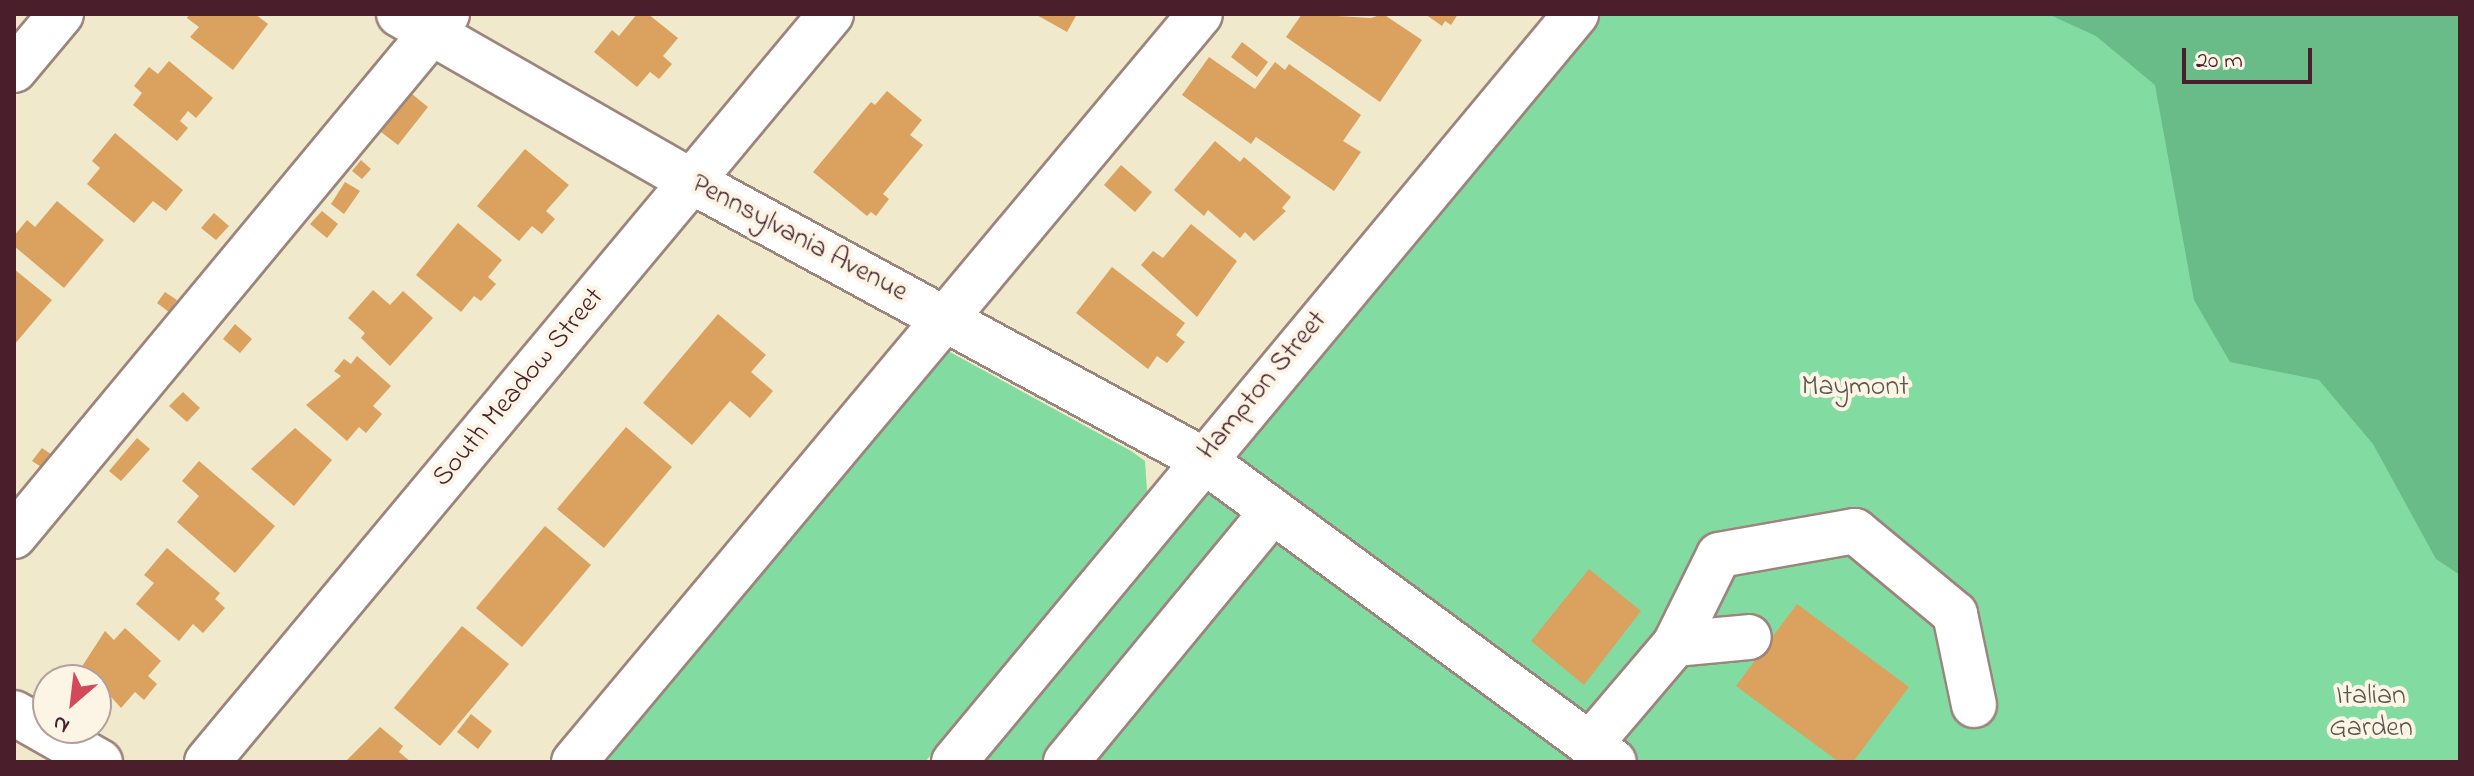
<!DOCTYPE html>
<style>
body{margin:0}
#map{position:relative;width:2474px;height:776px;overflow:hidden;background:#f0e9cc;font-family:"Indie Flower",sans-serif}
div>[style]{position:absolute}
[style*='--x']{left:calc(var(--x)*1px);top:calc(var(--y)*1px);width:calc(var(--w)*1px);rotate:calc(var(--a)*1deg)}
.green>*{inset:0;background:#82dba1}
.forest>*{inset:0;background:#69bb87}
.building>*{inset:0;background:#daa15f}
.roads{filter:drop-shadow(2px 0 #9d847c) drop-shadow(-2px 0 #9d847c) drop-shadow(0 2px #9d847c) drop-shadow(0 -2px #9d847c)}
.minor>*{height:44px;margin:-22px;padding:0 22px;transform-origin:22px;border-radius:22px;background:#fff}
span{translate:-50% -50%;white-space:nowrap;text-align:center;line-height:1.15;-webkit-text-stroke:8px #fcf5e5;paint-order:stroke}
.street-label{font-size:28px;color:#4a1f2b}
.park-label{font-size:28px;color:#5b574e}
.frame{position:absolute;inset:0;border:16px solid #4a1f2b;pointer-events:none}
.north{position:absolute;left:32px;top:664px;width:80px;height:80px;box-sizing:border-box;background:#fcf5e5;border:2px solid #b59f9b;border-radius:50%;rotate:208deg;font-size:22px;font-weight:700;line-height:32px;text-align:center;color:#4a1f2b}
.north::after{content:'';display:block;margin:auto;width:28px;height:36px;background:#d1495b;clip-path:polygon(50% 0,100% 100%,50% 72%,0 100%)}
.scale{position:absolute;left:2182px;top:48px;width:130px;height:36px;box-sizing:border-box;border:4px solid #4a1f2b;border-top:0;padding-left:10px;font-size:24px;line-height:28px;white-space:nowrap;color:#4a1f2b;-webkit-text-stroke:6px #fcf5e5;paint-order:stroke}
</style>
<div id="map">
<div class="green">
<i style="clip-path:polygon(1550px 14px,2460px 14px,2460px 762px,952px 762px)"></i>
<i style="clip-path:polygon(948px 351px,1131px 451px,1145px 461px,1147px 491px,925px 762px,598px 762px)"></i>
</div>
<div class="forest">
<i style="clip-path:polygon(2048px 14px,2460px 14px,2460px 575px,2436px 559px,2373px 444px,2319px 380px,2230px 362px,2194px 300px,2155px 85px,2096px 36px)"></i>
</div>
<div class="building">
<i style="clip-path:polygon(189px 14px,255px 14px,268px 24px,233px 70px,190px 37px,199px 27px,187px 18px)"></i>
<i style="clip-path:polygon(637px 14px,648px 14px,678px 38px,663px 56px,672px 64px,659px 79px,650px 72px,637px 87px,594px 52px,612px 30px,619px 36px)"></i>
<i style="clip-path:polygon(1035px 14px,1077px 14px,1067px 32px)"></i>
<i style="clip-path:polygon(1302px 14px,1371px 18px,1383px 14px,1422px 40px,1380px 102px,1286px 37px)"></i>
<i style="clip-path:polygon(1425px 14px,1458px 14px,1451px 25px,1445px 21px,1442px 26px)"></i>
<i style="clip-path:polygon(1242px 42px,1268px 62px,1257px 77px,1231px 57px)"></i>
<i style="clip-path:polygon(1209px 57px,1255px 89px,1275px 62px,1285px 70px,1289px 64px,1361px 115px,1343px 141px,1361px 152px,1334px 191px,1256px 137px,1251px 144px,1182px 95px)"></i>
<i style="clip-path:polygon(169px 61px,213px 98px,196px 118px,188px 111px,180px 121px,188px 128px,177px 141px,133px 105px,142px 93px,134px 86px,149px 67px,158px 74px)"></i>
<i style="clip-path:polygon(887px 91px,922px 120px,910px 135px,923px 145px,883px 194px,889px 199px,876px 216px,871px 212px,867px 216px,813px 172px,871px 102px,875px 105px)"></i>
<i style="clip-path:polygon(412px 94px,428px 107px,398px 145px,381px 132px)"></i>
<i style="clip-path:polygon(115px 133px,183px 190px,166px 211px,153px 201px,134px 223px,87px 184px,100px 168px,92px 161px)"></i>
<i style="clip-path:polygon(1215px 141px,1240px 162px,1244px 157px,1291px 197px,1282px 208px,1286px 211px,1254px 241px,1245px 232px,1240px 238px,1208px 210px,1204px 216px,1174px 190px)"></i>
<i style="clip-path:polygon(525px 149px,569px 185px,546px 211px,555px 219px,542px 234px,532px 226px,519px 241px,477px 206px)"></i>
<i style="clip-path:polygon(361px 160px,371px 169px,362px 179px,352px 171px)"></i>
<i style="clip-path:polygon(1121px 165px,1152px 192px,1135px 212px,1104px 185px)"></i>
<i style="clip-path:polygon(345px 182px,360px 191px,344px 214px,331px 204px)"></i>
<i style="clip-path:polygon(57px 201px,104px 240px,64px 288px,14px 246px,14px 236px,27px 220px,35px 227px)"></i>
<i style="clip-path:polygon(322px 211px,338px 224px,327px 238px,310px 224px)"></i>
<i style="clip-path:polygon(214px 213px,229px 226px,216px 240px,201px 228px)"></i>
<i style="clip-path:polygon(458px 223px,502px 260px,488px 277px,496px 284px,481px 301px,474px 296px,461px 312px,416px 275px)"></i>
<i style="clip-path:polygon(1191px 224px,1237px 261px,1197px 317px,1141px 265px,1153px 251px,1163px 258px)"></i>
<i style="clip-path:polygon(1112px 267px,1185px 323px,1176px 335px,1185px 342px,1167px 363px,1157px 356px,1148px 369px,1076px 313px)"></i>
<i style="clip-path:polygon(14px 269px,52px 300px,14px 345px)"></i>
<i style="clip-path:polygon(373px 290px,390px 305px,403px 291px,433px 318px,390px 366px,361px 338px,365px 333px,348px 318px)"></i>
<i style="clip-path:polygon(165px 292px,177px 300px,169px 312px,157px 303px)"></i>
<i style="clip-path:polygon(718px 314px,766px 355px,751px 372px,773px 391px,750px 418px,730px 401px,692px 445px,643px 403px)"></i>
<i style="clip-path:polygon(235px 324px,252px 339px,240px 353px,223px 339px)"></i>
<i style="clip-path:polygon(357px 356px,391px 386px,373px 406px,382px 414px,366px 433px,359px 427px,347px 441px,306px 405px,341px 376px,334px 371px,344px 359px,351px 364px)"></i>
<i style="clip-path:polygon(183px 392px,200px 408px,187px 422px,169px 406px)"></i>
<i style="clip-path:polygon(626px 427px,672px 467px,604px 548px,557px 509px)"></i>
<i style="clip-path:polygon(295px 428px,332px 460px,294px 506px,251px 469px)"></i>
<i style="clip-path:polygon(137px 438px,150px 449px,121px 481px,109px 471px)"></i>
<i style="clip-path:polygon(42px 448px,58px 459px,49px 472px,32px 461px)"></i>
<i style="clip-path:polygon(199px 461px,275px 526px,235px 573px,177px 522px,199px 496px,182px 481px)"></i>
<i style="clip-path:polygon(545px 526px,591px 565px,522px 647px,476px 608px)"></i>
<i style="clip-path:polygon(167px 548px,220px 593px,215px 599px,225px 608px,203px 633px,193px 624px,179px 641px,136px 604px,154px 583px,144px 575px)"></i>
<i style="clip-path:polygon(1589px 569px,1641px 611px,1584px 685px,1531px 641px)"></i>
<i style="clip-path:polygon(1797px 604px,1909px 687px,1853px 762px,1839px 762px,1736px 686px)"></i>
<i style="clip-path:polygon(462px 626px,509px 664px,440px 746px,394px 708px)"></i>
<i style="clip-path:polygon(125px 628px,161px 661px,148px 676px,157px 684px,144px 700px,135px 692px,121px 708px,96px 680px,79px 671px,105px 631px,114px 640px)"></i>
<i style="clip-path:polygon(471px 714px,492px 731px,478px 749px,457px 732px)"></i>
<i style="clip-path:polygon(380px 727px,403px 746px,399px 752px,411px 762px,345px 762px)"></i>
</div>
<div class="roads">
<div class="minor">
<i style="--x:399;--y:14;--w:336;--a:29.8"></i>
<i style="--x:691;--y:181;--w:582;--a:28.55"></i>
<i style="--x:1202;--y:459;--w:511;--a:36.33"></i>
<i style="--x:14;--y:70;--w:73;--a:-50"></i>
<i style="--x:14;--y:536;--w:678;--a:-50.32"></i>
<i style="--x:1675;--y:644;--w:99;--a:-63.7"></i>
<i style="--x:1719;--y:555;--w:138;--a:-10"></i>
<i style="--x:1855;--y:531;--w:130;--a:39.7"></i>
<i style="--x:1955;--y:614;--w:93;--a:78.2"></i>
<i style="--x:14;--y:713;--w:99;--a:29.7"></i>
<i style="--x:1590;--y:744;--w:131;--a:-49.6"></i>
<i style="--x:1675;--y:644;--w:74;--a:-5.4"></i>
<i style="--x:207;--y:762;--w:974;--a:-50.16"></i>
<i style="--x:574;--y:762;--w:975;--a:-50.07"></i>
<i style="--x:954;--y:762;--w:973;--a:-50.25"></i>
<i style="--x:1066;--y:762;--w:325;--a:-50.5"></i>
</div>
</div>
<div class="street-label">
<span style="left:799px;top:239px;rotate:28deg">Pennsylvania Avenue</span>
<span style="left:1263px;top:386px;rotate:-50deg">Hampton Street</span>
<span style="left:519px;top:388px;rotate:-50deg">South Meadow Street</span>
</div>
<div class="park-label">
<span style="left:1855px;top:388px">Maymont</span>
<span style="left:2371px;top:713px">Italian<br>Garden</span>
</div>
<div class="frame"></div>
<div class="north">N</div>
<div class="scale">20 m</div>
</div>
